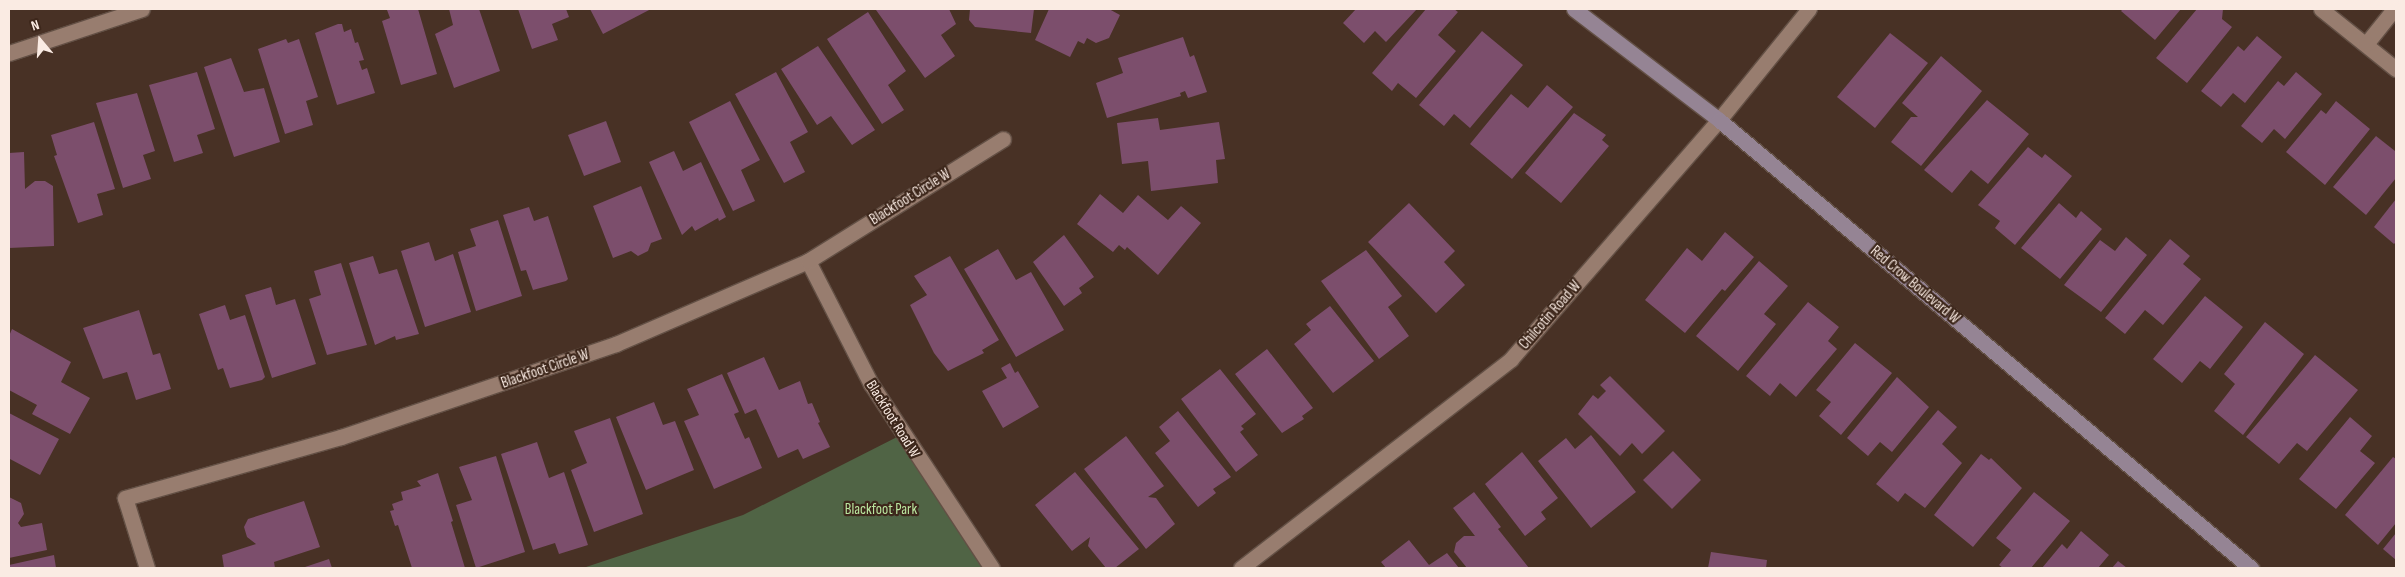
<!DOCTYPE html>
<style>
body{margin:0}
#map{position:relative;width:2405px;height:577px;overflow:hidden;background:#483125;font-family:"Sofia Sans Condensed",sans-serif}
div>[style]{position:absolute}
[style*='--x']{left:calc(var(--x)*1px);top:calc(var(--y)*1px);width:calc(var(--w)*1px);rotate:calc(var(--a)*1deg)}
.green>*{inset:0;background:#506445}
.building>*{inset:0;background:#7c4e6c}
.roads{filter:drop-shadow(1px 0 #635045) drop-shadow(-1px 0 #635045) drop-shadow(0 1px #635045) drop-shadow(0 -1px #635045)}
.street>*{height:15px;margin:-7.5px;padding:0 7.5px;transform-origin:7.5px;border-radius:7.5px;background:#987d6f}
.secondary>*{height:15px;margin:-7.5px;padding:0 7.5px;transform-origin:7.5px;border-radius:7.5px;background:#958494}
span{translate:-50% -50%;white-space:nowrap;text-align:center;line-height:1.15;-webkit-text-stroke:4.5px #3d271b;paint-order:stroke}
.street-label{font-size:15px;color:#faebe3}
.park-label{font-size:15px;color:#bbe7a0}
.frame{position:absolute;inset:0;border:10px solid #faebe3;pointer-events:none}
.north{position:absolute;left:15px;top:15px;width:50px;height:50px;-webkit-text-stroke:4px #3d271b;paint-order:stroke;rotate:342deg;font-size:14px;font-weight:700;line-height:20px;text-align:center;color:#faebe3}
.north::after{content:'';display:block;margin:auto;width:18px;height:22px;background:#faebe3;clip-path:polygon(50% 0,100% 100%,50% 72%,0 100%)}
</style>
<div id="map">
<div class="green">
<i style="clip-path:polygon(903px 434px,992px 568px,583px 568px,743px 515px)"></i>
</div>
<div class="building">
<i style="clip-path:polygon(390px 9px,418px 9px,437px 74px,401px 85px,382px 21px,390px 18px,387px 10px)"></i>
<i style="clip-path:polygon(449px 9px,479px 9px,500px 71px,454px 88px,435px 34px,453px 25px)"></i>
<i style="clip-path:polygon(518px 9px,566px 9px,569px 17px,552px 24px,558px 40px,532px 49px)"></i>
<i style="clip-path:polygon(590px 9px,651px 9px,603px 34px)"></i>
<i style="clip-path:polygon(949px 9px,956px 24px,941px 35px,955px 56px,925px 78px,876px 10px)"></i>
<i style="clip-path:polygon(970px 9px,1034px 9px,1031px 33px,975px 27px,969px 20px)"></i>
<i style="clip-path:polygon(1049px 9px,1109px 9px,1120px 15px,1109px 38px,1096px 43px,1087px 38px,1084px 44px,1078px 41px,1070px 57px,1035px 40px)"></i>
<i style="clip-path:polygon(1356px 9px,1417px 9px,1386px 42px,1375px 31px,1364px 43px,1343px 23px)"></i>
<i style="clip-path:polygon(1426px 9px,1454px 9px,1458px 12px,1438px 35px,1456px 51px,1416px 98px,1398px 83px,1392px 91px,1372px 73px)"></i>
<i style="clip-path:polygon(2123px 9px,2181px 9px,2155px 40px,2121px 11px)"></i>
<i style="clip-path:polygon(2197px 9px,2223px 9px,2222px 19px,2232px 27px,2187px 83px,2156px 58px)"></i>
<i style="clip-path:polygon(868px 12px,906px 71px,888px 85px,904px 110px,882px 124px,827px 39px)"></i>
<i style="clip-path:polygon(338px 24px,342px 24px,344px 32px,351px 29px,355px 43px,358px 42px,364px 60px,359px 61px,362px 70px,367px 68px,375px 93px,337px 105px,315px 33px)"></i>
<i style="clip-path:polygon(1482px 31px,1523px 65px,1470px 128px,1454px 114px,1444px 126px,1419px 105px)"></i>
<i style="clip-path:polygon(1890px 33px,1928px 63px,1875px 128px,1837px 97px)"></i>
<i style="clip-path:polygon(2257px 36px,2282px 57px,2245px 103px,2233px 93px,2221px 107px,2201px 91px,2238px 46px,2244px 51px)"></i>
<i style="clip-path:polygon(1183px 37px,1190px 57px,1194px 55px,1207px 92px,1188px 98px,1185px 91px,1180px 93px,1181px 96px,1107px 118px,1096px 83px,1123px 73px,1118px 58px)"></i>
<i style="clip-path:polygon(286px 39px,288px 43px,299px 39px,318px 97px,306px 101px,313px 125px,285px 134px,258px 49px)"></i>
<i style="clip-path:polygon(818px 46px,875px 130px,852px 145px,831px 116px,817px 125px,781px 69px)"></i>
<i style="clip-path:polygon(1941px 56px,1982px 91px,1921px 166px,1891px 142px,1911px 117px,1918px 117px,1902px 103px)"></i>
<i style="clip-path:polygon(231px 58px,244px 92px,264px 88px,280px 142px,234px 157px,204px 67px)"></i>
<i style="clip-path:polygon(197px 72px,215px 129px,197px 135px,203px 153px,174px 162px,149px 85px)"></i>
<i style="clip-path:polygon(776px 72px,808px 132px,790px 142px,805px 172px,784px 183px,735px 94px)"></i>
<i style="clip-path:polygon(2296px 72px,2322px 94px,2285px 139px,2274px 129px,2262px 143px,2241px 126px,2278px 81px,2284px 86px)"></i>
<i style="clip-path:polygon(1547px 85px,1573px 107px,1512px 179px,1470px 144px,1511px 94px,1528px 108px)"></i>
<i style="clip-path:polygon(137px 93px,155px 151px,143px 155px,151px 179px,123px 188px,96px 103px)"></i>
<i style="clip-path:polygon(1987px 100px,2029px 134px,1988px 184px,1971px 170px,1952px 193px,1924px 170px)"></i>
<i style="clip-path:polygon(730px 101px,760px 160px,741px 170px,755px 201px,733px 211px,689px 122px)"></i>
<i style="clip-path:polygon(2336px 101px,2370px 129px,2325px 185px,2286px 152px,2321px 110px,2326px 114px)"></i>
<i style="clip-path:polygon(1574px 113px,1606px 135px,1602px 140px,1609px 146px,1561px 203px,1525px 173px)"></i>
<i style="clip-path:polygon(1158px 118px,1160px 130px,1219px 122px,1225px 159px,1216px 160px,1218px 183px,1151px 191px,1148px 161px,1122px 164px,1117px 123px)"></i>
<i style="clip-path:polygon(606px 121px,621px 162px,584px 176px,568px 135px)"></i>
<i style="clip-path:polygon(94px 122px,115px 189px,97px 194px,103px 215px,78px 223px,54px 156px,57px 155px,51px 135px)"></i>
<i style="clip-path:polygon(2376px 136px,2395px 151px,2396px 178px,2366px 215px,2333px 187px)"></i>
<i style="clip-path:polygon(2028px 147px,2042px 158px,2045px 154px,2072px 176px,2015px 245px,1995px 228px,2000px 221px,1978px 205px)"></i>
<i style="clip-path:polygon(674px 151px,683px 171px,701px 162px,726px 217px,719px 221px,718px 218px,695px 231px,692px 226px,682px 235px,649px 162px)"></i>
<i style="clip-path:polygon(24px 152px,25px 189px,35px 181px,45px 181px,53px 186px,54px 246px,9px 248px,9px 153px)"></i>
<i style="clip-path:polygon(641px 186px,662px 239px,651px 243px,648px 251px,638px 256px,631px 251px,613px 258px,593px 206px)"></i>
<i style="clip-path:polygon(1100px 194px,1123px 213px,1138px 195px,1168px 220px,1181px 206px,1201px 223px,1158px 275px,1127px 247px,1125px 250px,1119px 245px,1113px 252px,1077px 224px)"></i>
<i style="clip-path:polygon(2396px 199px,2396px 242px,2394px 244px,2374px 227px)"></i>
<i style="clip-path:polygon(1409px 203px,1455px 251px,1444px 262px,1465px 285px,1436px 313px,1368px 242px)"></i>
<i style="clip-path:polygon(2059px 203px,2076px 218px,2081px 211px,2102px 229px,2060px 279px,2021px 248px)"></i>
<i style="clip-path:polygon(529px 207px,534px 221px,548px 216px,568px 279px,566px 281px,533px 290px,526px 270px,521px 271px,503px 215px)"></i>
<i style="clip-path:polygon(498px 220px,522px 296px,476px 311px,458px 252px,476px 246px,470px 229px)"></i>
<i style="clip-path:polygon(1725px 232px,1754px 257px,1725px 291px,1722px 289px,1685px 333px,1645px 300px,1687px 248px,1702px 261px)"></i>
<i style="clip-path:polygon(1064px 235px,1094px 277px,1079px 288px,1082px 293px,1064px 306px,1033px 262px)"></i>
<i style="clip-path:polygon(2126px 237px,2147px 255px,2101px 312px,2064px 285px,2100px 240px,2115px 251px)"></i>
<i style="clip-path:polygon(2170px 239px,2190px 256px,2183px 264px,2201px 279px,2163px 325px,2145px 310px,2125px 334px,2105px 318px)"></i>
<i style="clip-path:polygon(429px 242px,435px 261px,453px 254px,471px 312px,425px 327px,401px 251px)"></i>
<i style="clip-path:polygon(998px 249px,1016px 280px,1031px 272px,1064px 330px,1016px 357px,964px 269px)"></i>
<i style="clip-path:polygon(1366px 250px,1402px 296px,1388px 307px,1409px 336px,1379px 359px,1321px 281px)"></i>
<i style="clip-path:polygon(373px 256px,379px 274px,397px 269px,419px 334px,396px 340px,395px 336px,375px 345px,349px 263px)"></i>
<i style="clip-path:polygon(950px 256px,999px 340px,982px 350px,984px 353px,948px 371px,934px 353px,910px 305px,927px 295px,914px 276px)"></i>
<i style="clip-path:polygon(1759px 261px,1788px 286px,1764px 314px,1776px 324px,1738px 371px,1696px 336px)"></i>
<i style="clip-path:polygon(341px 263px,367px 345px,327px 355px,309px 299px,321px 295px,314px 271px)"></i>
<i style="clip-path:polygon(271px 287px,276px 305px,295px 299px,316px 364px,272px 378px,245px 295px)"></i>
<i style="clip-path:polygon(2205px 296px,2243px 327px,2210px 369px,2200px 361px,2182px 383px,2153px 359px)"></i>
<i style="clip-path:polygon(1808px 302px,1839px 327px,1828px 341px,1837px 349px,1796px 397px,1780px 383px,1770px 396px,1746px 376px)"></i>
<i style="clip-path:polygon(225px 305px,230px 320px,245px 315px,265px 377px,262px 380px,230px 388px,223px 368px,218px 370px,199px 314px)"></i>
<i style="clip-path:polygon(1330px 306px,1374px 361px,1333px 393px,1294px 344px,1311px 330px,1306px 324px)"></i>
<i style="clip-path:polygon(139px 310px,153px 355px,160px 353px,171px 389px,136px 400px,127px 372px,103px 379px,83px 328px)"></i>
<i style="clip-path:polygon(2265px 322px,2304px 354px,2243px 435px,2214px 411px,2235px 384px,2224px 374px)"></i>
<i style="clip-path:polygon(12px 329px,71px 362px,61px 382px,90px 398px,70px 434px,32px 414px,37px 405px,9px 390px,9px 336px)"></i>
<i style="clip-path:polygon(1855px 343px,1892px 373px,1841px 435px,1819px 416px,1831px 402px,1816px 390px)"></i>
<i style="clip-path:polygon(1267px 349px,1313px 408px,1302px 416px,1304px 419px,1282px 433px,1235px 374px)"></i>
<i style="clip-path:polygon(2315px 355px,2358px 390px,2307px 451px,2297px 443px,2279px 464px,2246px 437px)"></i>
<i style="clip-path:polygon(764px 357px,779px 390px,800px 381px,808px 404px,812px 403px,820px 422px,818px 423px,830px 447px,803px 459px,798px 449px,778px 458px,756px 409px,745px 414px,727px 373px)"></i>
<i style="clip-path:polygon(1010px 363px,1015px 373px,1018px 371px,1039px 407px,1003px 428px,982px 391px,1007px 378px,1001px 368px)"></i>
<i style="clip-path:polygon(1220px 369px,1256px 414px,1241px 426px,1244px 429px,1240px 432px,1258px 455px,1236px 472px,1181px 399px)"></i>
<i style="clip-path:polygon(722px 374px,739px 412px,734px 414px,745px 439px,749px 437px,762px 468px,714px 489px,684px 421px,699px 415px,687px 389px)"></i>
<i style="clip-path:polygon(1610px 376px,1665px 431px,1642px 454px,1632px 443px,1620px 456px,1578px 414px,1593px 395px,1598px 399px,1606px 391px,1600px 385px)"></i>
<i style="clip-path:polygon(1897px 377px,1929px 407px,1892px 452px,1880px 442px,1868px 456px,1847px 438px)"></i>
<i style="clip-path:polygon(654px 402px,663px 425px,675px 421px,694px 470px,646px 490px,616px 417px)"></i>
<i style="clip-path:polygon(1938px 410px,1957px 427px,1942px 444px,1962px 463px,1925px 508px,1905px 493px,1898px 502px,1876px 484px)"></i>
<i style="clip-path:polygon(1178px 411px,1231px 477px,1213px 489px,1216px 493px,1198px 507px,1155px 453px,1170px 441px,1159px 427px)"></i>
<i style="clip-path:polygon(9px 413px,59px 439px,40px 475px,10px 459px,9px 462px)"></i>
<i style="clip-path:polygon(2350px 417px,2372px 436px,2360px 451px,2375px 463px,2336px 509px,2299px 479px)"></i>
<i style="clip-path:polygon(610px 418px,643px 514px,594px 532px,571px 470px,587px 463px,574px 431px)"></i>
<i style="clip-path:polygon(1591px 435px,1636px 492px,1591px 528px,1538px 461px,1566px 438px,1575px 449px)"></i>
<i style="clip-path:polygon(1126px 436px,1164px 486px,1148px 497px,1156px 498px,1175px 524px,1146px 549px,1084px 469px)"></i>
<i style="clip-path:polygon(537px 442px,549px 478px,564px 472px,588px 545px,559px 554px,555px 543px,533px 550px,501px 454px)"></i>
<i style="clip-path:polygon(1673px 451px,1701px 480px,1672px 509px,1643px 480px)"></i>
<i style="clip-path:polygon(1522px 452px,1558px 498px,1541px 512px,1546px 519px,1525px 536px,1485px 484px)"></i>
<i style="clip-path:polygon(1981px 454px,1989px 460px,1991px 458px,2022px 488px,1973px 547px,1934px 515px)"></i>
<i style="clip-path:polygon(496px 456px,525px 552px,476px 568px,456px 505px,472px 500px,459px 467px)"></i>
<i style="clip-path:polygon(2393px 457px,2396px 459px,2396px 523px,2378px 545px,2345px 515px)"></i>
<i style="clip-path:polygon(1075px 472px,1139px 549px,1115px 568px,1106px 568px,1088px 546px,1090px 537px,1072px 551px,1035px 505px)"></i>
<i style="clip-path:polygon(438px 473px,453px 521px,451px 522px,465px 568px,412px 568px,398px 525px,395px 526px,390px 511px,394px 510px,392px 504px,403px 500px,401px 492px,421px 486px,417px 481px)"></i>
<i style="clip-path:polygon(1474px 492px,1501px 527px,1498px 529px,1529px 568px,1467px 568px,1454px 552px,1456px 543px,1464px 536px,1475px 536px,1453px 508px)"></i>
<i style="clip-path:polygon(2034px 492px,2070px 521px,2031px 568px,2003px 568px,1999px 565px,2011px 550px,1996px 538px)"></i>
<i style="clip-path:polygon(9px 497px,21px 503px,24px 514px,18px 523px,21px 527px,42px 523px,47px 550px,9px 558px)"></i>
<i style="clip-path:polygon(304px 501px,320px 547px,274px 562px,275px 568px,224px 568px,222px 555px,256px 544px,247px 537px,244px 527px,248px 519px)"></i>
<i style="clip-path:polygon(2081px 531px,2109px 555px,2098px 568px,2042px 568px,2062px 544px,2067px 549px)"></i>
<i style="clip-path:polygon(2396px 533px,2396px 560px,2383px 549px)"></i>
<i style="clip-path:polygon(1409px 540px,1429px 565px,1447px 553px,1459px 568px,1386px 568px,1381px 562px)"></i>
<i style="clip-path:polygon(1711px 552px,1767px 560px,1766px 568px,1708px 568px)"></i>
<i style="clip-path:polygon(54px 555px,56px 568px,9px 568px,9px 565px)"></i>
<i style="clip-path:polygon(329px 559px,332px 568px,302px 568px)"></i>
<i style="clip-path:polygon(2118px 561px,2127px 568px,2112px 568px)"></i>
</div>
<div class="roads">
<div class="street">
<i style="--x:2321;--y:9;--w:96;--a:38.7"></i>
<i style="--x:2366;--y:44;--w:45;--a:-51.3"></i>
<i style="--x:9;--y:53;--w:140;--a:-18.3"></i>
<i style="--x:808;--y:261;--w:138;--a:62.9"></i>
<i style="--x:871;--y:384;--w:220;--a:56.7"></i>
<i style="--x:147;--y:568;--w:73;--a:-107.4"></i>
<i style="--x:125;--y:498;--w:224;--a:-15.8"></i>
<i style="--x:341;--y:437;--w:290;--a:-18.7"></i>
<i style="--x:616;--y:344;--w:209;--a:-23.4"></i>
<i style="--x:808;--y:261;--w:230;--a:-32"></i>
<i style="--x:1241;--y:568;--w:341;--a:-37.7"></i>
<i style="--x:1511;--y:359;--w:317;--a:-49"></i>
<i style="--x:1719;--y:120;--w:143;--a:-51"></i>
</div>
<div class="secondary">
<i style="--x:1574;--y:9;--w:183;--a:37.4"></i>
<i style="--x:1719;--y:120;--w:696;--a:40.1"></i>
</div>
</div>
<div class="street-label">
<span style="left:910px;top:197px;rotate:-32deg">Blackfoot Circle W</span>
<span style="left:1915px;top:285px;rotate:40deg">Red Crow Boulevard W</span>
<span style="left:1550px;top:315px;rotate:-49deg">Chilcotin Road W</span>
<span style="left:545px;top:369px;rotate:-19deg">Blackfoot Circle W</span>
<span style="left:893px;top:419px;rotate:58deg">Blackfoot Road W</span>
</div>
<div class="park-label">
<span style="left:881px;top:510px">Blackfoot Park</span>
</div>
<div class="frame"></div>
<div class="north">N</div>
</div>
